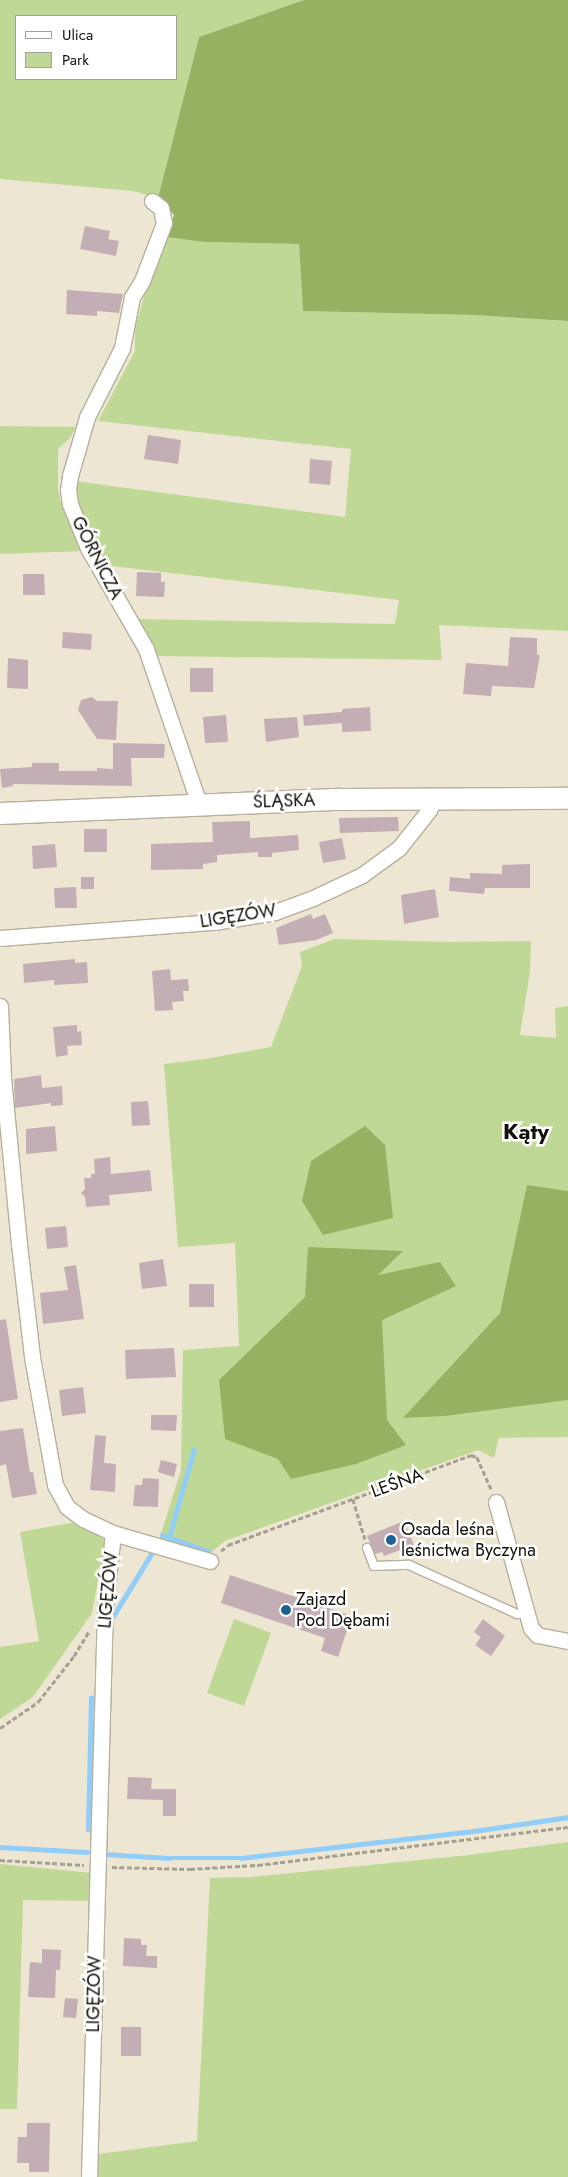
<!DOCTYPE html>
<meta charset="utf-8">
<style>
body{margin:0}
#map{position:relative;width:568px;height:2177px;overflow:hidden;background:#ede6d3;font-family:Jost,sans-serif}
div>[style]{position:absolute}
[style*='--x']{left:calc(var(--x)*1px);top:calc(var(--y)*1px);width:calc(var(--w)*1px);rotate:calc(var(--a)*1deg)}
.green>*{inset:0;background:#c0d895}
.forest>*{inset:0;background:#96b162}
.stream>*{height:4.5px;margin:-2.25px;padding:0 2.25px;transform-origin:2.25px;border-radius:2.25px;background:#90cef9}
.building>*{inset:0;background:#c4aeb5}
.path>*{height:2.5px;margin-top:-1.25px;transform-origin:0;background:repeating-linear-gradient(90deg,#a49f90 0 5px,transparent 0 7.5px)}
.roads{filter:drop-shadow(1px 0 #b6af9d) drop-shadow(-1px 0 #b6af9d) drop-shadow(0 1px #b6af9d) drop-shadow(0 -1px #b6af9d)}
.service>*{height:8px;margin:-4px;padding:0 4px;transform-origin:4px;border-radius:4px;background:#fff}
.minor>*{height:15px;margin:-7.5px;padding:0 7.5px;transform-origin:7.5px;border-radius:7.5px;background:#fff}
.secondary>*{height:21px;margin:-10.5px;padding:0 10.5px;transform-origin:10.5px;border-radius:10.5px;background:#fff}
.dots>*{width:14px;height:14px;translate:-50% -50%;box-sizing:border-box;border:2px solid #fff;border-radius:50%}
span{translate:-50% -50%;white-space:nowrap;text-align:center;line-height:1.15;-webkit-text-stroke:5px #fff;paint-order:stroke}
.street-label{font-size:18px;color:#13110a}
.poi-label{font-size:18px;color:#13110a}
.left{translate:0 -50%;text-align:left}
.district-label{font-size:22px;color:#13110a;font-weight:700}
.legend{position:absolute;left:15px;top:15px;width:162px;height:65px;box-sizing:border-box;background:#fff;border:1px solid #a1a09d;margin:0;padding:6px 9px;list-style:none;font-size:15px;color:#13110a}
.legend li{display:flex;align-items:center;gap:10px;height:25px}
.legend b{width:25px;border:1px solid #a1a09d}
</style>
<div id="map">
<div class="green">
<i style="clip-path:polygon(evenodd,0 0,304px 0,199px 37px,158px 198px,133px 191px,0 179px,0 0,16px 16px,176px 16px,176px 79px,16px 79px,16px 16px)"></i>
<i style="clip-path:polygon(166px 237px,204px 242px,299px 244px,303px 311px,474px 315px,568px 321px,568px 631px,439px 625px,442px 660px,157px 656px,133px 619px,395px 624px,399px 600px,103px 565px,76px 506px,74px 481px,345px 517px,351px 449px,98px 421px,135px 351px,135px 328px,147px 286px)"></i>
<i style="clip-path:polygon(0 426px,76px 427px,70px 438px,58px 449px,58px 488px,61px 504px,84px 551px,0 554px)"></i>
<i style="clip-path:polygon(334px 939px,449px 942px,531px 941px,530px 971px,520px 1035px,556px 1038px,555px 1008px,568px 1006px,568px 1437px,499px 1438px,494px 1458px,478px 1450px,225px 1541px,208px 1555px,159px 1540px,181px 1470px,183px 1350px,239px 1346px,235px 1243px,178px 1247px,164px 1064px,205px 1059px,271px 1047px,302px 966px,300px 952px)"></i>
<i style="clip-path:polygon(76px 1522px,106px 1537px,92px 1613px,33px 1697px,0 1719px,0 1647px,39px 1641px,20px 1532px)"></i>
<i style="clip-path:polygon(234px 1619px,271px 1633px,244px 1706px,207px 1693px)"></i>
<i style="clip-path:polygon(568px 1842px,568px 2177px,98px 2177px,99px 2154px,197px 2141px,210px 1878px,251px 1877px,469px 1855px)"></i>
<i style="clip-path:polygon(0 1864px,92px 1873px,92px 1901px,23px 1900px,17px 2109px,0 2109px)"></i>
</div>
<div class="forest">
<i style="clip-path:polygon(304px 0,568px 0,568px 321px,474px 315px,303px 311px,299px 244px,204px 242px,166px 237px,174px 215px,158px 198px,199px 37px)"></i>
<i style="clip-path:polygon(365px 1126px,385px 1145px,393px 1218px,323px 1235px,302px 1201px,311px 1161px)"></i>
<i style="clip-path:polygon(527px 1185px,568px 1191px,568px 1400px,444px 1416px,403px 1418px,500px 1313px)"></i>
<i style="clip-path:polygon(308px 1247px,403px 1251px,378px 1275px,440px 1262px,456px 1286px,382px 1320px,387px 1420px,406px 1445px,356px 1464px,291px 1479px,278px 1459px,225px 1439px,219px 1380px,305px 1297px)"></i>
</div>
<div class="stream">
<i style="--x:162;--y:1535;--w:49;--a:19.2"></i>
<i style="--x:169;--y:1537;--w:91;--a:-74.1"></i>
<i style="--x:112;--y:1618;--w:79;--a:-58.5"></i>
<i style="--x:88;--y:1830;--w:132;--a:-88.7"></i>
<i style="--x:0;--y:1847;--w:87;--a:3.3"></i>
<i style="--x:104;--y:1854;--w:65;--a:3.5"></i>
<i style="--x:169;--y:1858;--w:72;--a:0"></i>
<i style="--x:241;--y:1858;--w:227;--a:-6.6"></i>
<i style="--x:467;--y:1832;--w:102;--a:-8.4"></i>
</div>
<div class="building">
<i style="clip-path:polygon(85px 226px,110px 231px,108px 239px,119px 241px,116px 256px,80px 249px)"></i>
<i style="clip-path:polygon(67px 290px,123px 294px,119px 313px,97px 311px,97px 316px,66px 314px)"></i>
<i style="clip-path:polygon(148px 435px,181px 440px,178px 464px,144px 459px)"></i>
<i style="clip-path:polygon(310px 459px,332px 461px,330px 485px,309px 483px)"></i>
<i style="clip-path:polygon(137px 572px,161px 573px,161px 582px,165px 582px,164px 597px,136px 596px)"></i>
<i style="clip-path:polygon(23px 574px,44px 574px,45px 595px,23px 595px)"></i>
<i style="clip-path:polygon(63px 632px,92px 634px,91px 650px,62px 648px)"></i>
<i style="clip-path:polygon(510px 637px,537px 638px,537px 655px,540px 655px,534px 688px,492px 686px,491px 696px,463px 694px,466px 663px,508px 666px)"></i>
<i style="clip-path:polygon(8px 658px,28px 660px,28px 689px,7px 688px)"></i>
<i style="clip-path:polygon(190px 668px,213px 668px,213px 692px,190px 692px)"></i>
<i style="clip-path:polygon(92px 697px,97px 701px,118px 701px,116px 740px,97px 739px,78px 710px,81px 700px)"></i>
<i style="clip-path:polygon(370px 707px,371px 731px,342px 732px,342px 723px,304px 726px,303px 715px,342px 712px,342px 709px)"></i>
<i style="clip-path:polygon(226px 715px,228px 742px,205px 743px,203px 717px)"></i>
<i style="clip-path:polygon(297px 717px,299px 737px,266px 742px,264px 719px)"></i>
<i style="clip-path:polygon(113px 743px,165px 744px,164px 758px,131px 758px,132px 786px,13px 784px,13px 786px,2px 788px,0 769px,32px 767px,32px 763px,59px 763px,59px 771px,97px 771px,97px 768px,113px 769px)"></i>
<i style="clip-path:polygon(398px 817px,399px 831px,340px 833px,339px 818px)"></i>
<i style="clip-path:polygon(250px 821px,250px 838px,298px 835px,299px 850px,272px 853px,272px 857px,258px 857px,258px 852px,217px 855px,217px 862px,203px 864px,203px 869px,151px 870px,151px 844px,213px 842px,212px 822px)"></i>
<i style="clip-path:polygon(84px 829px,107px 829px,107px 852px,84px 852px)"></i>
<i style="clip-path:polygon(342px 838px,346px 859px,323px 863px,319px 842px)"></i>
<i style="clip-path:polygon(55px 844px,57px 867px,33px 869px,32px 846px)"></i>
<i style="clip-path:polygon(530px 864px,530px 888px,485px 888px,484px 894px,449px 891px,450px 877px,470px 879px,470px 873px,502px 874px,502px 865px)"></i>
<i style="clip-path:polygon(81px 877px,94px 877px,94px 889px,81px 889px)"></i>
<i style="clip-path:polygon(76px 887px,77px 908px,55px 908px,54px 888px)"></i>
<i style="clip-path:polygon(435px 889px,439px 917px,404px 924px,401px 895px)"></i>
<i style="clip-path:polygon(311px 914px,313px 919px,325px 914px,333px 933px,316px 940px,279px 945px,276px 928px)"></i>
<i style="clip-path:polygon(75px 959px,75px 963px,87px 962px,88px 983px,54px 985px,54px 980px,24px 983px,23px 964px)"></i>
<i style="clip-path:polygon(170px 969px,171px 980px,188px 979px,189px 991px,183px 991px,184px 1001px,172px 1002px,173px 1010px,155px 1011px,152px 971px)"></i>
<i style="clip-path:polygon(77px 1025px,77px 1032px,81px 1031px,82px 1045px,67px 1046px,68px 1055px,56px 1057px,53px 1027px)"></i>
<i style="clip-path:polygon(41px 1075px,42px 1088px,62px 1086px,63px 1105px,51px 1106px,51px 1103px,15px 1108px,14px 1079px)"></i>
<i style="clip-path:polygon(148px 1101px,150px 1125px,132px 1126px,131px 1102px)"></i>
<i style="clip-path:polygon(55px 1126px,57px 1151px,26px 1154px,26px 1129px)"></i>
<i style="clip-path:polygon(110px 1157px,111px 1174px,150px 1170px,152px 1191px,109px 1195px,110px 1205px,86px 1207px,85px 1197px,81px 1193px,85px 1189px,84px 1178px,91px 1178px,91px 1174px,95px 1174px,94px 1159px)"></i>
<i style="clip-path:polygon(66px 1226px,68px 1247px,47px 1249px,45px 1228px)"></i>
<i style="clip-path:polygon(163px 1259px,167px 1286px,142px 1289px,139px 1263px)"></i>
<i style="clip-path:polygon(76px 1265px,84px 1319px,43px 1324px,40px 1293px,68px 1290px,64px 1267px)"></i>
<i style="clip-path:polygon(189px 1284px,214px 1284px,214px 1307px,189px 1307px)"></i>
<i style="clip-path:polygon(6px 1319px,18px 1399px,0 1402px,0 1320px)"></i>
<i style="clip-path:polygon(174px 1348px,176px 1377px,126px 1379px,125px 1350px)"></i>
<i style="clip-path:polygon(83px 1387px,86px 1413px,62px 1416px,59px 1390px)"></i>
<i style="clip-path:polygon(151px 1415px,177px 1415px,176px 1431px,151px 1430px)"></i>
<i style="clip-path:polygon(23px 1428px,30px 1472px,33px 1472px,37px 1494px,12px 1498px,6px 1464px,0 1466px,0 1431px)"></i>
<i style="clip-path:polygon(95px 1435px,106px 1436px,104px 1463px,116px 1464px,115px 1492px,90px 1490px)"></i>
<i style="clip-path:polygon(161px 1460px,177px 1464px,174px 1477px,158px 1472px)"></i>
<i style="clip-path:polygon(143px 1478px,159px 1479px,158px 1507px,133px 1506px,135px 1485px,142px 1485px)"></i>
<i style="clip-path:polygon(404px 1521px,414px 1545px,384px 1556px,382px 1552px,375px 1554px,367px 1536px)"></i>
<i style="clip-path:polygon(230px 1575px,352px 1616px,338px 1657px,321px 1651px,325px 1638px,221px 1603px)"></i>
<i style="clip-path:polygon(483px 1619px,505px 1636px,491px 1656px,475px 1645px,481px 1637px,474px 1632px)"></i>
<i style="clip-path:polygon(128px 1777px,152px 1778px,151px 1789px,176px 1789px,176px 1816px,163px 1816px,163px 1800px,127px 1799px)"></i>
<i style="clip-path:polygon(124px 1938px,141px 1939px,141px 1945px,147px 1945px,146px 1956px,157px 1956px,157px 1968px,123px 1966px)"></i>
<i style="clip-path:polygon(42px 1949px,61px 1950px,60px 1970px,56px 1970px,55px 1998px,28px 1997px,30px 1962px,42px 1963px)"></i>
<i style="clip-path:polygon(65px 1998px,78px 1999px,76px 2018px,63px 2017px)"></i>
<i style="clip-path:polygon(121px 2027px,141px 2027px,141px 2056px,121px 2056px)"></i>
<i style="clip-path:polygon(27px 2123px,50px 2123px,49px 2172px,29px 2172px,29px 2163px,17px 2163px,18px 2137px,27px 2137px)"></i>
</div>
<div class="path">
<i style="--x:353;--y:1499;--w:42;--a:73.3"></i>
<i style="--x:221;--y:1551;--w:9;--a:-41"></i>
<i style="--x:228;--y:1545;--w:259;--a:-20.3"></i>
<i style="--x:471;--y:1455;--w:6;--a:18"></i>
<i style="--x:477;--y:1457;--w:35;--a:66"></i>
<i style="--x:0;--y:1728;--w:46;--a:-34.4"></i>
<i style="--x:38;--y:1702;--w:58;--a:-52"></i>
<i style="--x:74;--y:1656;--w:29;--a:-59"></i>
<i style="--x:0;--y:1860;--w:84;--a:3.4"></i>
<i style="--x:112;--y:1867;--w:78;--a:1.5"></i>
<i style="--x:190;--y:1869;--w:68;--a:-3.4"></i>
<i style="--x:258;--y:1865;--w:312;--a:-7"></i>
</div>
<div class="roads">
<div class="service">
<i style="--x:367;--y:1548;--w:19;--a:69"></i>
<i style="--x:374;--y:1566;--w:35;--a:-2"></i>
<i style="--x:409;--y:1565;--w:119;--a:24.4"></i>
<i style="--x:517;--y:1614;--w:9;--a:-6"></i>
</div>
<div class="minor">
<i style="--x:152;--y:201;--w:11;--a:38"></i>
<i style="--x:161;--y:208;--w:15;--a:79"></i>
<i style="--x:164;--y:223;--w:62;--a:110.8"></i>
<i style="--x:142;--y:281;--w:19;--a:122"></i>
<i style="--x:132;--y:297;--w:52;--a:101.1"></i>
<i style="--x:122;--y:348;--w:77;--a:116.9"></i>
<i style="--x:87;--y:417;--w:61;--a:106.1"></i>
<i style="--x:70;--y:476;--w:14;--a:98"></i>
<i style="--x:68;--y:490;--w:14;--a:82"></i>
<i style="--x:70;--y:504;--w:48;--a:67.8"></i>
<i style="--x:88;--y:548;--w:116;--a:60.1"></i>
<i style="--x:146;--y:649;--w:164;--a:71.1"></i>
<i style="--x:0;--y:938;--w:215;--a:-4.3"></i>
<i style="--x:214;--y:922;--w:62;--a:-9.3"></i>
<i style="--x:275;--y:912;--w:40;--a:-20.2"></i>
<i style="--x:313;--y:898;--w:54;--a:-25.1"></i>
<i style="--x:362;--y:875;--w:46;--a:-36.1"></i>
<i style="--x:399;--y:848;--w:48;--a:-51.7"></i>
<i style="--x:429;--y:810;--w:13;--a:-67"></i>
<i style="--x:0;--y:1006;--w:72;--a:87.6"></i>
<i style="--x:3;--y:1078;--w:167;--a:84.5"></i>
<i style="--x:19;--y:1244;--w:114;--a:83.4"></i>
<i style="--x:32;--y:1357;--w:130;--a:79.8"></i>
<i style="--x:55;--y:1485;--w:25;--a:61"></i>
<i style="--x:67;--y:1507;--w:20;--a:37"></i>
<i style="--x:83;--y:1519;--w:33;--a:25"></i>
<i style="--x:113;--y:1533;--w:101;--a:16.1"></i>
<i style="--x:496;--y:1502;--w:131;--a:74.5"></i>
<i style="--x:531;--y:1628;--w:9;--a:49"></i>
<i style="--x:537;--y:1635;--w:32;--a:11"></i>
<i style="--x:89;--y:2177;--w:569;--a:-88.39"></i>
<i style="--x:105;--y:1608;--w:75;--a:-83.9"></i>
</div>
<div class="secondary">
<i style="--x:0;--y:813;--w:340;--a:-2.4"></i>
<i style="--x:340;--y:799;--w:228;--a:-0.3"></i>
</div>
</div>
<div class="dots">
<i style="left:391px;top:1540px;background:#1a6296"></i>
<i style="left:286px;top:1610px;background:#1a6296"></i>
</div>
<div class="street-label">
<span style="left:97px;top:558px;rotate:63deg">GÓRNICZA</span>
<span style="left:284px;top:801px;rotate:-2deg">ŚLĄSKA</span>
<span style="left:238px;top:916px;rotate:-9deg">LIGĘZÓW</span>
<span style="left:397px;top:1483px;rotate:-20deg">LEŚNA</span>
<span style="left:108px;top:1590px;rotate:-85deg">LIGĘZÓW</span>
<span style="left:94px;top:1994px;rotate:-89deg">LIGĘZÓW</span>
</div>
<div class="poi-label">
<span class="left" style="left:401px;top:1540px">Osada leśna<br>leśnictwa Byczyna</span>
<span class="left" style="left:296px;top:1610px">Zajazd<br>Pod Dębami</span>
</div>
<div class="district-label">
<span style="left:526px;top:1132px">Kąty</span>
</div>
<ul class="legend">
<li><b style="height:6px;background:#fff"></b>Ulica</li>
<li><b style="height:14px;background:#c0d895"></b>Park</li>
</ul>
</div>
